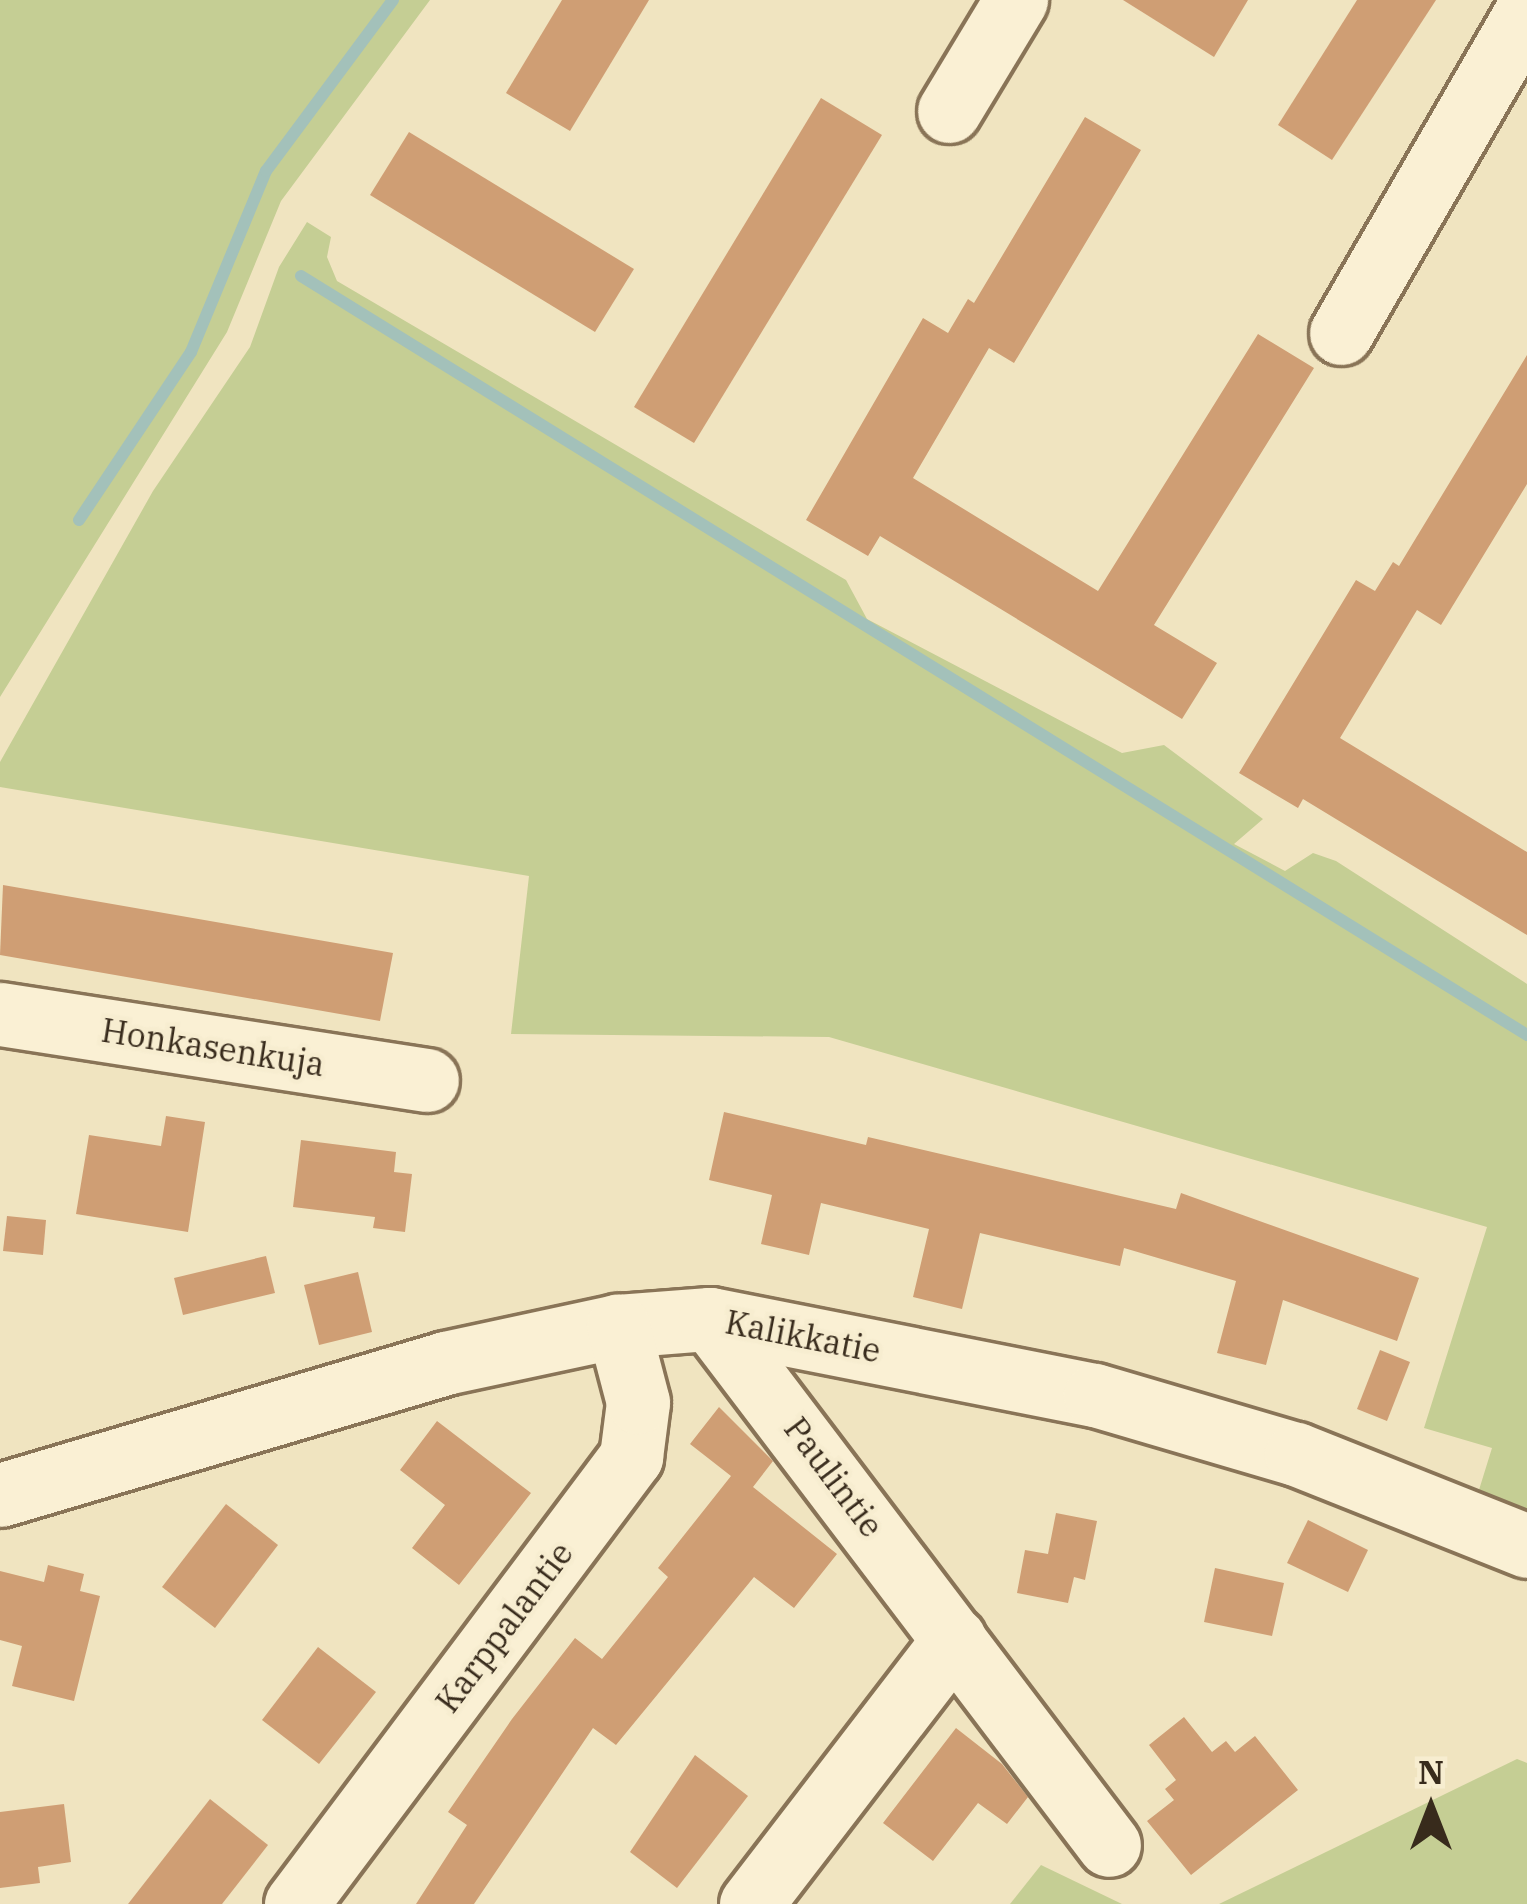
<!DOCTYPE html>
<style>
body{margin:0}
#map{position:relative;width:1527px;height:1904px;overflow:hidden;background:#f0e4c0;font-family:"IBM Plex Serif",serif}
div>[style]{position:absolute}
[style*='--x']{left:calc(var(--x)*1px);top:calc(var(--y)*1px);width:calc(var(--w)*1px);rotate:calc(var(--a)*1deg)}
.green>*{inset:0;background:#c5ce94}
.stream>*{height:12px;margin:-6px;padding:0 6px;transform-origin:6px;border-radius:6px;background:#a3c1ba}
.building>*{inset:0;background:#cf9e74}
.roads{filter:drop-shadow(3px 0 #897457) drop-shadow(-3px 0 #897457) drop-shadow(0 3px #897457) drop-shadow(0 -3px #897457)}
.minor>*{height:63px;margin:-31.5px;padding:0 31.5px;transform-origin:31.5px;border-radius:31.5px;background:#faf0d4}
span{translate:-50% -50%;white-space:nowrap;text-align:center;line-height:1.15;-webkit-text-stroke:9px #f7edd0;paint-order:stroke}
.street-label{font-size:33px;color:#382b1c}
.north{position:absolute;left:1371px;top:1748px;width:120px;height:120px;-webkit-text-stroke:9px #f7edd0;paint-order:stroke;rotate:0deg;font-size:33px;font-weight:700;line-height:48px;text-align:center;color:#382b1c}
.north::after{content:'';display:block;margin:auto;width:42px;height:54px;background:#382b1c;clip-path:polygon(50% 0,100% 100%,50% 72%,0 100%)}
</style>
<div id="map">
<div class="green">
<i style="clip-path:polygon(0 0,430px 0,281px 201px,227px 332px,0 697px)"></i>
<i style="clip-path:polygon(307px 222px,331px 237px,327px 257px,337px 281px,846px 580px,867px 619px,1122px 753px,1164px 745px,1263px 819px,1234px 844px,1285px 871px,1313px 853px,1336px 861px,1527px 984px,1527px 1536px,1474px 1506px,1492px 1448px,1424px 1428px,1487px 1227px,829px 1037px,511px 1034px,529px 876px,0 787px,0 762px,153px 491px,250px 347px,279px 267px)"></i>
<i style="clip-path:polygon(1517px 1759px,1527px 1763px,1527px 1904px,1219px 1904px)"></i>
<i style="clip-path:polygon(1041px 1865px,1122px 1904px,1010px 1904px)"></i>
</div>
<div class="stream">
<i style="--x:301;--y:276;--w:1442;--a:31.76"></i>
<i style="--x:79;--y:520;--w:202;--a:-56.3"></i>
<i style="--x:191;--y:352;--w:196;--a:-67.5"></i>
<i style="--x:266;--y:171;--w:213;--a:-53.4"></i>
</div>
<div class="building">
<i style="clip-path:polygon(562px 0,649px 0,570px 131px,506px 93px)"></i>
<i style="clip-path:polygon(1123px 0,1248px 0,1214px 57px)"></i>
<i style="clip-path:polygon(1357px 0,1436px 0,1332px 160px,1278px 125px)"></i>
<i style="clip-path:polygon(821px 98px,882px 135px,694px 443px,634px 407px)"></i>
<i style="clip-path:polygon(1085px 117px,1141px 150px,1014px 363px,989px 348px,913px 478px,1098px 591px,1258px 334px,1314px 368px,1154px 625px,1217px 663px,1182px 719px,880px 536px,868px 556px,806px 520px,923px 318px,948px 333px,968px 299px,974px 303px)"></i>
<i style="clip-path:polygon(409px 132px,634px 269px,595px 332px,370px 195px)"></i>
<i style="clip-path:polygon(1527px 355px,1527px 484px,1441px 625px,1417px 610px,1340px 738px,1527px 852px,1527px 935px,1303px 799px,1298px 808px,1239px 773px,1356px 580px,1375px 591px,1393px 562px,1399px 566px)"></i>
<i style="clip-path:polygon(3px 885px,393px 953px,380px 1021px,0 955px)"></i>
<i style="clip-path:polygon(724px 1112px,866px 1145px,868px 1137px,1176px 1209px,1181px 1193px,1419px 1278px,1397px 1341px,1283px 1300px,1266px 1365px,1217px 1353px,1236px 1281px,1124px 1248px,1120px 1266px,980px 1233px,962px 1309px,913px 1297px,929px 1229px,821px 1203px,809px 1255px,761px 1244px,772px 1195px,709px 1180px)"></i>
<i style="clip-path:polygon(166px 1116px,205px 1122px,188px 1232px,76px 1214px,89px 1135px,161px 1146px)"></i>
<i style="clip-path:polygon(301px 1140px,396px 1152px,394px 1172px,412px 1174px,405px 1232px,373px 1228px,375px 1217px,293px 1207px)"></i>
<i style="clip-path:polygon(7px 1216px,46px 1220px,43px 1255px,3px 1251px)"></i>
<i style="clip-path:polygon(266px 1256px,275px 1293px,183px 1315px,174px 1278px)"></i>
<i style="clip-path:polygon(358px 1272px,372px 1332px,319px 1345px,304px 1285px)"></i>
<i style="clip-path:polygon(1380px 1350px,1410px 1362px,1387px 1421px,1357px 1409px)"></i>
<i style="clip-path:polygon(719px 1407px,773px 1461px,753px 1487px,837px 1554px,794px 1608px,754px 1577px,616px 1745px,593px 1728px,474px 1904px,416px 1904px,467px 1825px,448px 1812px,512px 1719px,575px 1638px,602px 1659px,668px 1577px,658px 1568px,731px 1476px,690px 1444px)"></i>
<i style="clip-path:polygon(437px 1421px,531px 1493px,459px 1585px,412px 1548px,445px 1505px,400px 1470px)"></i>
<i style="clip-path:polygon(226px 1504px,278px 1545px,215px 1628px,162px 1587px)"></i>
<i style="clip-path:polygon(1056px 1513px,1097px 1521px,1085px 1580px,1074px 1577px,1068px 1603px,1017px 1593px,1025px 1550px,1048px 1554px)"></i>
<i style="clip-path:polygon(1308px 1520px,1368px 1550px,1348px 1592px,1287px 1563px)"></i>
<i style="clip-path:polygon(48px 1565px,84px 1574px,80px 1591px,100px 1596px,74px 1701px,12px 1686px,22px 1646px,0 1640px,0 1571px,44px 1582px)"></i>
<i style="clip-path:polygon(1215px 1568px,1284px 1583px,1272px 1636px,1204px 1622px)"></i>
<i style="clip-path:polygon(318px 1647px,376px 1692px,319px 1764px,262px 1720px)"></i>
<i style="clip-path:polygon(1184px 1717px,1212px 1752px,1226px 1741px,1235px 1752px,1255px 1736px,1298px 1790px,1191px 1875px,1147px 1821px,1174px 1800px,1165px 1789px,1176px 1780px,1149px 1745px)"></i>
<i style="clip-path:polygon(956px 1728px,1002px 1764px,1028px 1797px,1007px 1824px,978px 1803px,933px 1861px,883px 1823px)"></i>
<i style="clip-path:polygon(695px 1755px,748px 1796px,677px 1888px,630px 1852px)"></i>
<i style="clip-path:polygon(210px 1799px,268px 1845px,222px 1904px,128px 1904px)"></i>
<i style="clip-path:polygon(64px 1804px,71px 1862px,38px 1867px,40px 1883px,0 1888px,0 1812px)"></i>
</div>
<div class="roads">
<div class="minor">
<i style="--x:949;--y:111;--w:130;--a:-58.9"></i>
<i style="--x:1341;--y:333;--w:372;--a:-60"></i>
<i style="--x:0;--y:1014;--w:432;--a:8.8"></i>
<i style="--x:710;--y:1319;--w:660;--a:52.82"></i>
<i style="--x:0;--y:1495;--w:464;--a:-16.5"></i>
<i style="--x:445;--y:1363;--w:177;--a:-12.1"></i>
<i style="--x:618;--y:1326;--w:92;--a:-4.4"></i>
<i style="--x:710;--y:1319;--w:392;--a:11.2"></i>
<i style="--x:1095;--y:1395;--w:209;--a:16.4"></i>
<i style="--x:1296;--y:1454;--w:249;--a:21.7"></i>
<i style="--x:296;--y:1904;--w:559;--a:-53.15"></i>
<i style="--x:631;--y:1457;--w:55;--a:-82.7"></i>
<i style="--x:638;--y:1402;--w:79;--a:-104.7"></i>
<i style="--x:751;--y:1904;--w:334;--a:-52.5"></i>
</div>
</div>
<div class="street-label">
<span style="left:213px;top:1047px;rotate:9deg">Honkasenkuja</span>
<span style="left:803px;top:1336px;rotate:11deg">Kalikkatie</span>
<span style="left:834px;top:1477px;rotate:53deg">Paulintie</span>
<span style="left:504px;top:1627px;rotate:-53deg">Karppalantie</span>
</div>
<div class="north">N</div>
</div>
